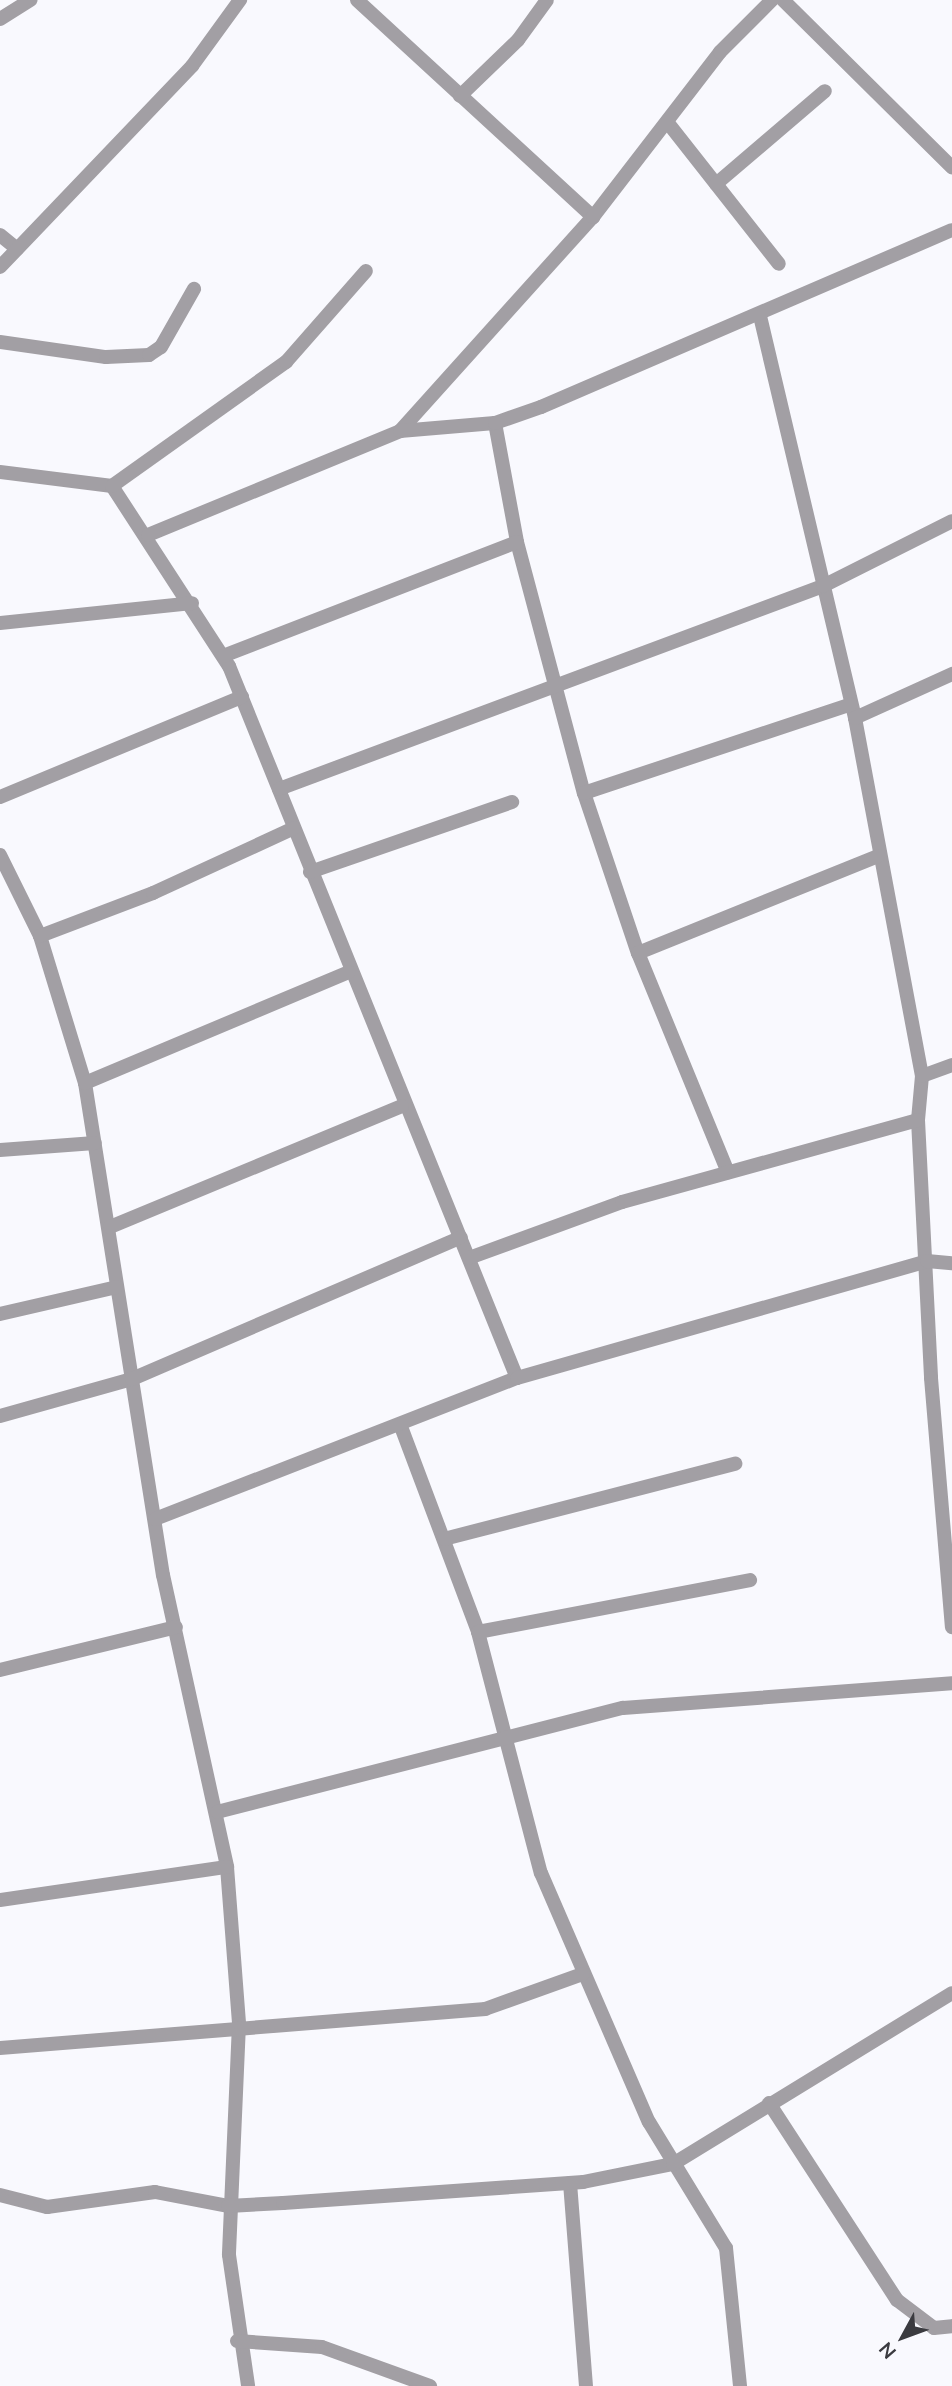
<!DOCTYPE html>
<style>
body{margin:0}
#map{position:relative;width:952px;height:2386px;overflow:hidden;background:#f9f9fe;font-family:Mulish,sans-serif}
div>[style]{position:absolute}
[style*='--x']{left:calc(var(--x)*1px);top:calc(var(--y)*1px);width:calc(var(--w)*1px);rotate:calc(var(--a)*1deg)}
.minor>*{height:14px;margin:-7px;padding:0 7px;transform-origin:7px;border-radius:7px;background:#a29fa4}
span{translate:-50% -50%;white-space:nowrap;text-align:center;line-height:1.15;-webkit-text-stroke:6px #f9f9fe;paint-order:stroke}
.north{position:absolute;left:868px;top:2302px;width:70px;height:70px;-webkit-text-stroke:5px #f9f9fe;paint-order:stroke;rotate:229deg;font-size:19px;font-weight:700;line-height:28px;text-align:center;color:#3b3b40}
.north::after{content:'';display:block;margin:auto;width:24px;height:32px;background:#3b3b40;clip-path:polygon(50% 0,100% 100%,50% 72%,0 100%)}
</style>
<div id="map">
<div class="minor">
<i style="--x:357;--y:0;--w:321;--a:42.6"></i>
<i style="--x:783;--y:0;--w:238;--a:44.7"></i>
<i style="--x:0;--y:19;--w:36;--a:-32"></i>
<i style="--x:460;--y:96;--w:81;--a:-44"></i>
<i style="--x:518;--y:40;--w:49;--a:-54.1"></i>
<i style="--x:668;--y:123;--w:179;--a:51.8"></i>
<i style="--x:716;--y:184;--w:143;--a:-40.5"></i>
<i style="--x:0;--y:235;--w:22;--a:39"></i>
<i style="--x:0;--y:267;--w:278;--a:-46.3"></i>
<i style="--x:192;--y:66;--w:82;--a:-54"></i>
<i style="--x:760;--y:316;--w:413;--a:76.7"></i>
<i style="--x:855;--y:718;--w:364;--a:79.4"></i>
<i style="--x:922;--y:1076;--w:44;--a:95.2"></i>
<i style="--x:918;--y:1120;--w:258;--a:87.1"></i>
<i style="--x:931;--y:1378;--w:250;--a:85.2"></i>
<i style="--x:0;--y:342;--w:107;--a:8.1"></i>
<i style="--x:106;--y:357;--w:43;--a:-2.7"></i>
<i style="--x:149;--y:355;--w:14;--a:-34"></i>
<i style="--x:161;--y:347;--w:67;--a:-60.4"></i>
<i style="--x:495;--y:423;--w:121;--a:79.5"></i>
<i style="--x:517;--y:542;--w:260;--a:75.1"></i>
<i style="--x:584;--y:793;--w:169;--a:71.4"></i>
<i style="--x:638;--y:953;--w:237;--a:67.7"></i>
<i style="--x:400;--y:431;--w:288;--a:-48"></i>
<i style="--x:593;--y:217;--w:208;--a:-52.4"></i>
<i style="--x:720;--y:52;--w:74;--a:-45"></i>
<i style="--x:0;--y:472;--w:113;--a:7.1"></i>
<i style="--x:112;--y:486;--w:215;--a:57"></i>
<i style="--x:229;--y:666;--w:768;--a:67.98"></i>
<i style="--x:112;--y:486;--w:214;--a:-35.5"></i>
<i style="--x:286;--y:362;--w:121;--a:-48.7"></i>
<i style="--x:148;--y:535;--w:273;--a:-22.4"></i>
<i style="--x:400;--y:431;--w:95;--a:-4.8"></i>
<i style="--x:495;--y:423;--w:49;--a:-19.2"></i>
<i style="--x:541;--y:407;--w:447;--a:-23.3"></i>
<i style="--x:0;--y:623;--w:193;--a:-5.9"></i>
<i style="--x:223;--y:656;--w:315;--a:-21.2"></i>
<i style="--x:855;--y:718;--w:107;--a:-24.4"></i>
<i style="--x:279;--y:789;--w:581;--a:-20.46"></i>
<i style="--x:823;--y:586;--w:144;--a:-26.7"></i>
<i style="--x:584;--y:793;--w:281;--a:-18.4"></i>
<i style="--x:0;--y:797;--w:262;--a:-22.5"></i>
<i style="--x:0;--y:855;--w:90;--a:63.7"></i>
<i style="--x:40;--y:936;--w:154;--a:73"></i>
<i style="--x:85;--y:1083;--w:498;--a:81"></i>
<i style="--x:163;--y:1575;--w:299;--a:77.6"></i>
<i style="--x:227;--y:1867;--w:157;--a:85.6"></i>
<i style="--x:239;--y:2024;--w:231;--a:92.5"></i>
<i style="--x:229;--y:2255;--w:132;--a:81.7"></i>
<i style="--x:310;--y:872;--w:214;--a:-19.1"></i>
<i style="--x:40;--y:936;--w:121;--a:-20.8"></i>
<i style="--x:153;--y:893;--w:155;--a:-24.7"></i>
<i style="--x:638;--y:953;--w:259;--a:-22"></i>
<i style="--x:922;--y:1076;--w:32;--a:-20"></i>
<i style="--x:85;--y:1083;--w:286;--a:-22.8"></i>
<i style="--x:0;--y:1150;--w:95;--a:-4.2"></i>
<i style="--x:110;--y:1227;--w:316;--a:-22.5"></i>
<i style="--x:469;--y:1258;--w:163;--a:-20.1"></i>
<i style="--x:622;--y:1202;--w:307;--a:-15.5"></i>
<i style="--x:0;--y:1314;--w:120;--a:-13"></i>
<i style="--x:0;--y:1416;--w:137;--a:-15.7"></i>
<i style="--x:132;--y:1379;--w:358;--a:-23.3"></i>
<i style="--x:400;--y:1424;--w:222;--a:69.4"></i>
<i style="--x:478;--y:1632;--w:249;--a:75.4"></i>
<i style="--x:541;--y:1873;--w:271;--a:66.6"></i>
<i style="--x:649;--y:2122;--w:148;--a:58.6"></i>
<i style="--x:726;--y:2248;--w:139;--a:84.2"></i>
<i style="--x:155;--y:1519;--w:388;--a:-21.3"></i>
<i style="--x:517;--y:1378;--w:426;--a:-15.9"></i>
<i style="--x:927;--y:1261;--w:25;--a:5"></i>
<i style="--x:444;--y:1539;--w:301;--a:-14.5"></i>
<i style="--x:478;--y:1632;--w:277;--a:-10.8"></i>
<i style="--x:0;--y:1670;--w:181;--a:-13.7"></i>
<i style="--x:217;--y:1812;--w:419;--a:-14.4"></i>
<i style="--x:623;--y:1708;--w:330;--a:-4.3"></i>
<i style="--x:0;--y:1900;--w:229;--a:-8.3"></i>
<i style="--x:0;--y:2048;--w:487;--a:-4.6"></i>
<i style="--x:485;--y:2009;--w:104;--a:-19.7"></i>
<i style="--x:769;--y:2103;--w:235;--a:57"></i>
<i style="--x:897;--y:2300;--w:46;--a:37.1"></i>
<i style="--x:934;--y:2328;--w:18;--a:-6"></i>
<i style="--x:570;--y:2183;--w:204;--a:85.5"></i>
<i style="--x:0;--y:2195;--w:49;--a:14.3"></i>
<i style="--x:47;--y:2207;--w:109;--a:-7.9"></i>
<i style="--x:155;--y:2192;--w:74;--a:10.9"></i>
<i style="--x:228;--y:2206;--w:55;--a:-3.1"></i>
<i style="--x:283;--y:2203;--w:301;--a:-4"></i>
<i style="--x:583;--y:2182;--w:92;--a:-11.3"></i>
<i style="--x:673;--y:2164;--w:327;--a:-31.5"></i>
<i style="--x:237;--y:2341;--w:85;--a:4"></i>
<i style="--x:322;--y:2347;--w:115;--a:19.9"></i>
</div>
<div class="north">N</div>
</div>
